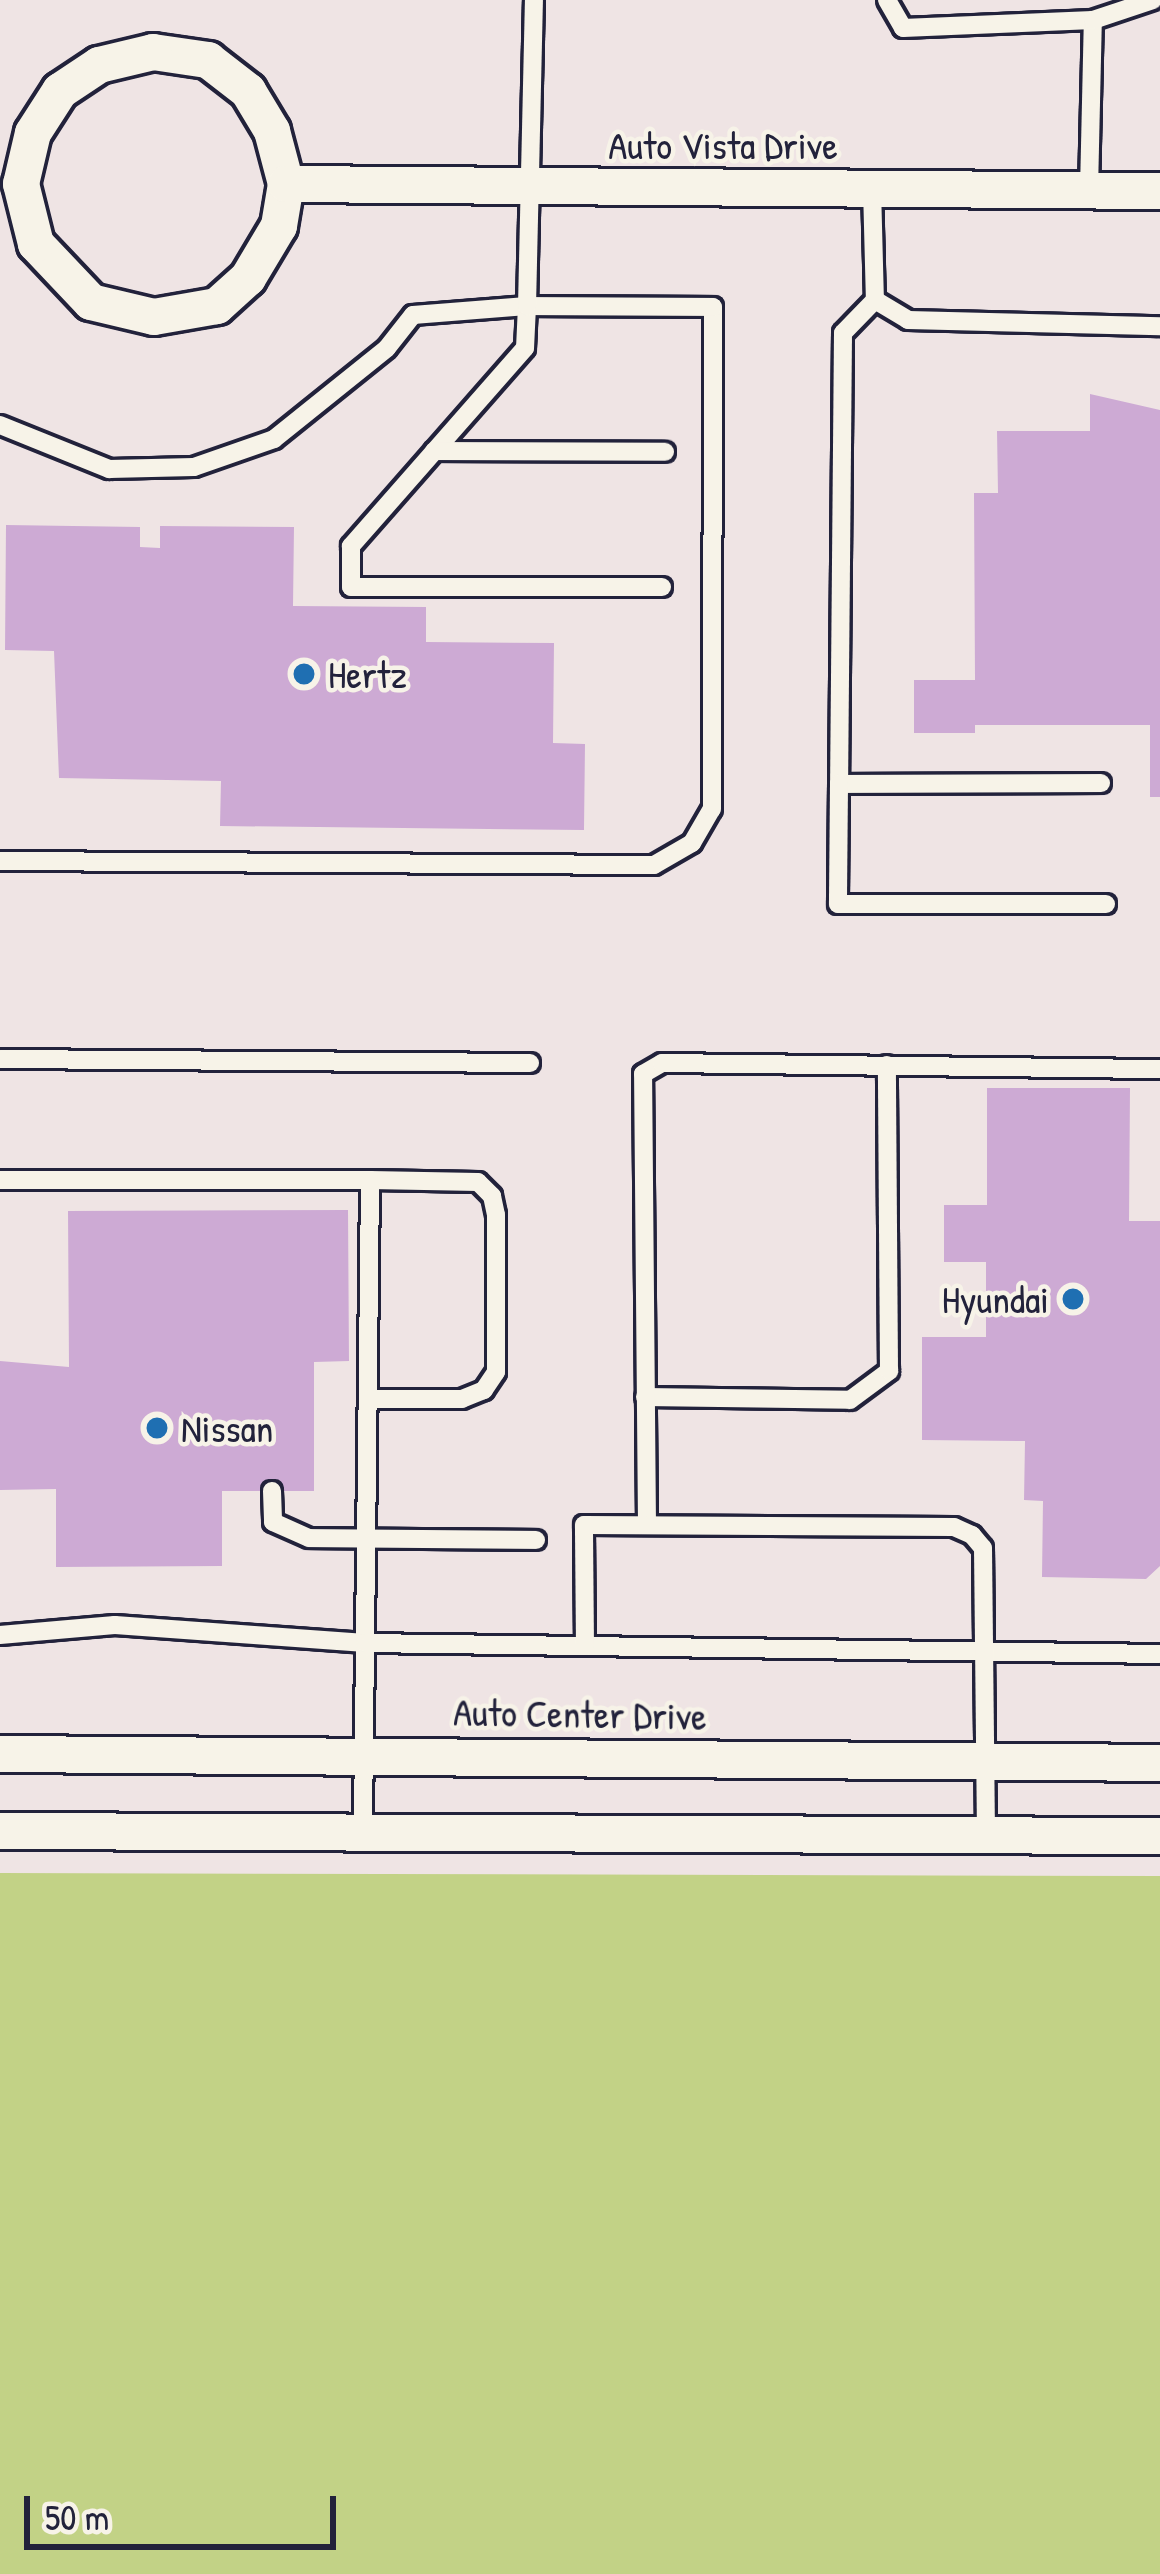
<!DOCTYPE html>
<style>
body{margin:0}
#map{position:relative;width:1160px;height:2574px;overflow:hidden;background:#efe4e4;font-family:"Patrick Hand",sans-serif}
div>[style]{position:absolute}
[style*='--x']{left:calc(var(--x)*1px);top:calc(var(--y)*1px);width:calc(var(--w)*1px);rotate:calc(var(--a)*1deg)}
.green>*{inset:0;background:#c2d286}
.building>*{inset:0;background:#cdaad4}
.roads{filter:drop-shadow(3px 0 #22223b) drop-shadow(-3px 0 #22223b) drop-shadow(0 3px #22223b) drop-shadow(0 -3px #22223b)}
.lane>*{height:18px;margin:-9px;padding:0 9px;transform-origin:9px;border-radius:9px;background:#f7f3e8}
.street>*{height:36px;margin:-18px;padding:0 18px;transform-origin:18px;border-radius:18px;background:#f7f3e8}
.dots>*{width:33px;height:33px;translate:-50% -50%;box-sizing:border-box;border:6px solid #f7f3e8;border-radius:50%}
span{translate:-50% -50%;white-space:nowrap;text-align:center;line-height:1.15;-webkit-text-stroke:9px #f7f3e8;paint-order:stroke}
.street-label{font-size:39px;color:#22223b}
.poi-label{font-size:39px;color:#22223b}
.left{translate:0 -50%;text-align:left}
.right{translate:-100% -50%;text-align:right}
.scale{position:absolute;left:24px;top:2496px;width:312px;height:54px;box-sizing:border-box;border:6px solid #22223b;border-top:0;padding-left:15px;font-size:36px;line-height:42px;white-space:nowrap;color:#22223b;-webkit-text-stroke:9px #f7f3e8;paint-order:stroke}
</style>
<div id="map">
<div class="green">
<i style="clip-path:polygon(0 1873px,1160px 1876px,1160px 2574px,0 2574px)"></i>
</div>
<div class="building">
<i style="clip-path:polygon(1090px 394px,1160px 410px,1160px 797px,1150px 797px,1150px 725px,975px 725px,975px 733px,914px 733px,914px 680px,975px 680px,974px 493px,998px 493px,997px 431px,1090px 431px)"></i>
<i style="clip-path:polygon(6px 525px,140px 527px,140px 547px,160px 548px,160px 526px,294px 527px,293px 606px,426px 607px,426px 642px,554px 643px,553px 743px,585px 744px,584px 830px,220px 826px,221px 781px,59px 778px,54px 651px,5px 650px)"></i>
<i style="clip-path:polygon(987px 1088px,1130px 1088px,1129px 1221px,1160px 1221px,1160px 1566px,1146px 1579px,1042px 1577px,1043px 1501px,1024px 1500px,1025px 1441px,922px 1440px,922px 1337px,986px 1337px,986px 1262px,944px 1262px,944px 1205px,987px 1205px)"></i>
<i style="clip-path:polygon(348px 1210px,349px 1361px,314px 1362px,314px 1491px,222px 1491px,222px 1566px,56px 1567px,56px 1489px,0 1490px,0 1361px,69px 1367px,68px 1211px)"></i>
</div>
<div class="roads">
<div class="lane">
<i style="--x:887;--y:0;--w:32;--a:60"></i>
<i style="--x:903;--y:28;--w:190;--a:-2.4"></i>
<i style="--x:872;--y:188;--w:112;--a:88.5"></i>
<i style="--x:875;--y:300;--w:39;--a:31"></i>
<i style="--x:908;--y:320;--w:252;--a:1.4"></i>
<i style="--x:1089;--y:190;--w:170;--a:-88.7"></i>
<i style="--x:1093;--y:20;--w:63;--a:-18.4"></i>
<i style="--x:875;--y:300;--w:46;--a:134.1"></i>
<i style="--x:843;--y:333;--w:451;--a:90.5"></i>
<i style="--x:839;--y:784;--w:262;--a:-0.2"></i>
<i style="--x:0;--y:425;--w:118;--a:22"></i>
<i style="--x:109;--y:469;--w:85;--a:-1.3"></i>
<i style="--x:194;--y:467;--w:85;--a:-19.3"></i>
<i style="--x:274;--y:439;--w:145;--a:-38.8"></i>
<i style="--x:387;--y:348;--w:42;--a:-51.8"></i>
<i style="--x:413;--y:315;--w:114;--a:-4.5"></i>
<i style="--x:527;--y:306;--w:42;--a:92.7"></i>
<i style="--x:525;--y:348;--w:264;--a:131.3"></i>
<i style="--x:351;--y:546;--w:41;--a:90"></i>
<i style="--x:351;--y:587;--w:311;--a:0"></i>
<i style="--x:434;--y:451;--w:231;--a:0.2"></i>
<i style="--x:839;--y:784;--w:120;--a:90.5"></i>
<i style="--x:838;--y:904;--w:268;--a:0"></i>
<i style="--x:0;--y:861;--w:654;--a:0.35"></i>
<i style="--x:654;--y:865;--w:44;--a:-30.1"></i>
<i style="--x:692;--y:843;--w:39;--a:-60"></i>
<i style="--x:712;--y:809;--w:502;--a:-89.89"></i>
<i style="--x:713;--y:307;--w:186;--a:-179.7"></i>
<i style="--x:527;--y:306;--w:306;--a:-88.7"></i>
<i style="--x:0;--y:1059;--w:530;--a:0.43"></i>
<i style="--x:0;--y:1180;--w:370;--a:0"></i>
<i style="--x:370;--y:1180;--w:652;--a:90.62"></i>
<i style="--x:370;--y:1180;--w:108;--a:1.1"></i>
<i style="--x:478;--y:1182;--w:20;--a:45"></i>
<i style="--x:492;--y:1196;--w:19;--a:78"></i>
<i style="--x:496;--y:1215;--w:157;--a:90"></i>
<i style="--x:496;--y:1372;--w:22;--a:124"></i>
<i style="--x:484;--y:1390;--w:24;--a:158"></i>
<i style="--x:462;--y:1399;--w:92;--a:180"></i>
<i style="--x:645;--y:1397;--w:205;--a:0.8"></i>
<i style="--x:850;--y:1400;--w:49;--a:-36.6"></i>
<i style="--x:889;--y:1371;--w:306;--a:-90.4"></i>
<i style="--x:272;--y:1491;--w:31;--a:88"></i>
<i style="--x:273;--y:1522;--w:39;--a:24"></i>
<i style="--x:309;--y:1538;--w:227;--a:0.5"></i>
<i style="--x:647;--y:1525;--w:451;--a:-90.5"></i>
<i style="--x:643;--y:1074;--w:22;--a:-30"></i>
<i style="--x:662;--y:1063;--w:498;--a:0.7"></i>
<i style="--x:0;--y:1635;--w:115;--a:-5"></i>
<i style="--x:115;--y:1625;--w:251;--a:4.1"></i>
<i style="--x:365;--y:1643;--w:795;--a:0.79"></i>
<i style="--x:585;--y:1646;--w:121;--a:-90.5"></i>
<i style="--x:584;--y:1525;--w:370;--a:0.3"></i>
<i style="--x:954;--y:1527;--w:20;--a:24"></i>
<i style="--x:972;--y:1535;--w:17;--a:50"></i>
<i style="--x:983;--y:1548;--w:287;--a:89.4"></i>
</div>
<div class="street">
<i style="--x:153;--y:52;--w:56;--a:8.3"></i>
<i style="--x:208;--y:60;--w:51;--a:37.8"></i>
<i style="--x:248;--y:91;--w:47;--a:59"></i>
<i style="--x:272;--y:131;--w:55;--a:75.2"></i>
<i style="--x:286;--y:184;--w:43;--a:99.5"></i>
<i style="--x:279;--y:226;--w:61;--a:120.8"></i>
<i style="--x:248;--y:278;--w:42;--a:137.9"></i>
<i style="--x:217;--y:306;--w:64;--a:170.1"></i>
<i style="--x:154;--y:317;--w:65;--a:-166.6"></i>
<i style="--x:91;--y:302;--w:80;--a:-133.5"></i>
<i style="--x:36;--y:244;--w:62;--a:-104"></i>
<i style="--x:21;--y:184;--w:52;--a:-76.8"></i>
<i style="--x:33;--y:133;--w:50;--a:-57.3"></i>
<i style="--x:60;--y:91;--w:47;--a:-33.7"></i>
<i style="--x:99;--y:65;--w:56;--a:-13.5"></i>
<i style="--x:286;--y:184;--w:874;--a:0.46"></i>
<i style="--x:0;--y:1754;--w:1160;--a:0.44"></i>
<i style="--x:0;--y:1831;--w:1160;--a:0.25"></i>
</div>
</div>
<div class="dots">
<i style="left:304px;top:674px;background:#1f6fb2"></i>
<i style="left:1073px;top:1299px;background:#1f6fb2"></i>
<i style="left:157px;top:1428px;background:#1f6fb2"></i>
</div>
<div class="street-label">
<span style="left:723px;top:145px">Auto Vista Drive</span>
<span style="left:580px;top:1714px;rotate:1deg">Auto Center Drive</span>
</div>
<div class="poi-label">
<span class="left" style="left:328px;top:674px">Hertz</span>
<span class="right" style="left:1049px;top:1299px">Hyundai</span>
<span class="left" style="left:181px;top:1428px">Nissan</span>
</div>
<div class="scale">50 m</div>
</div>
